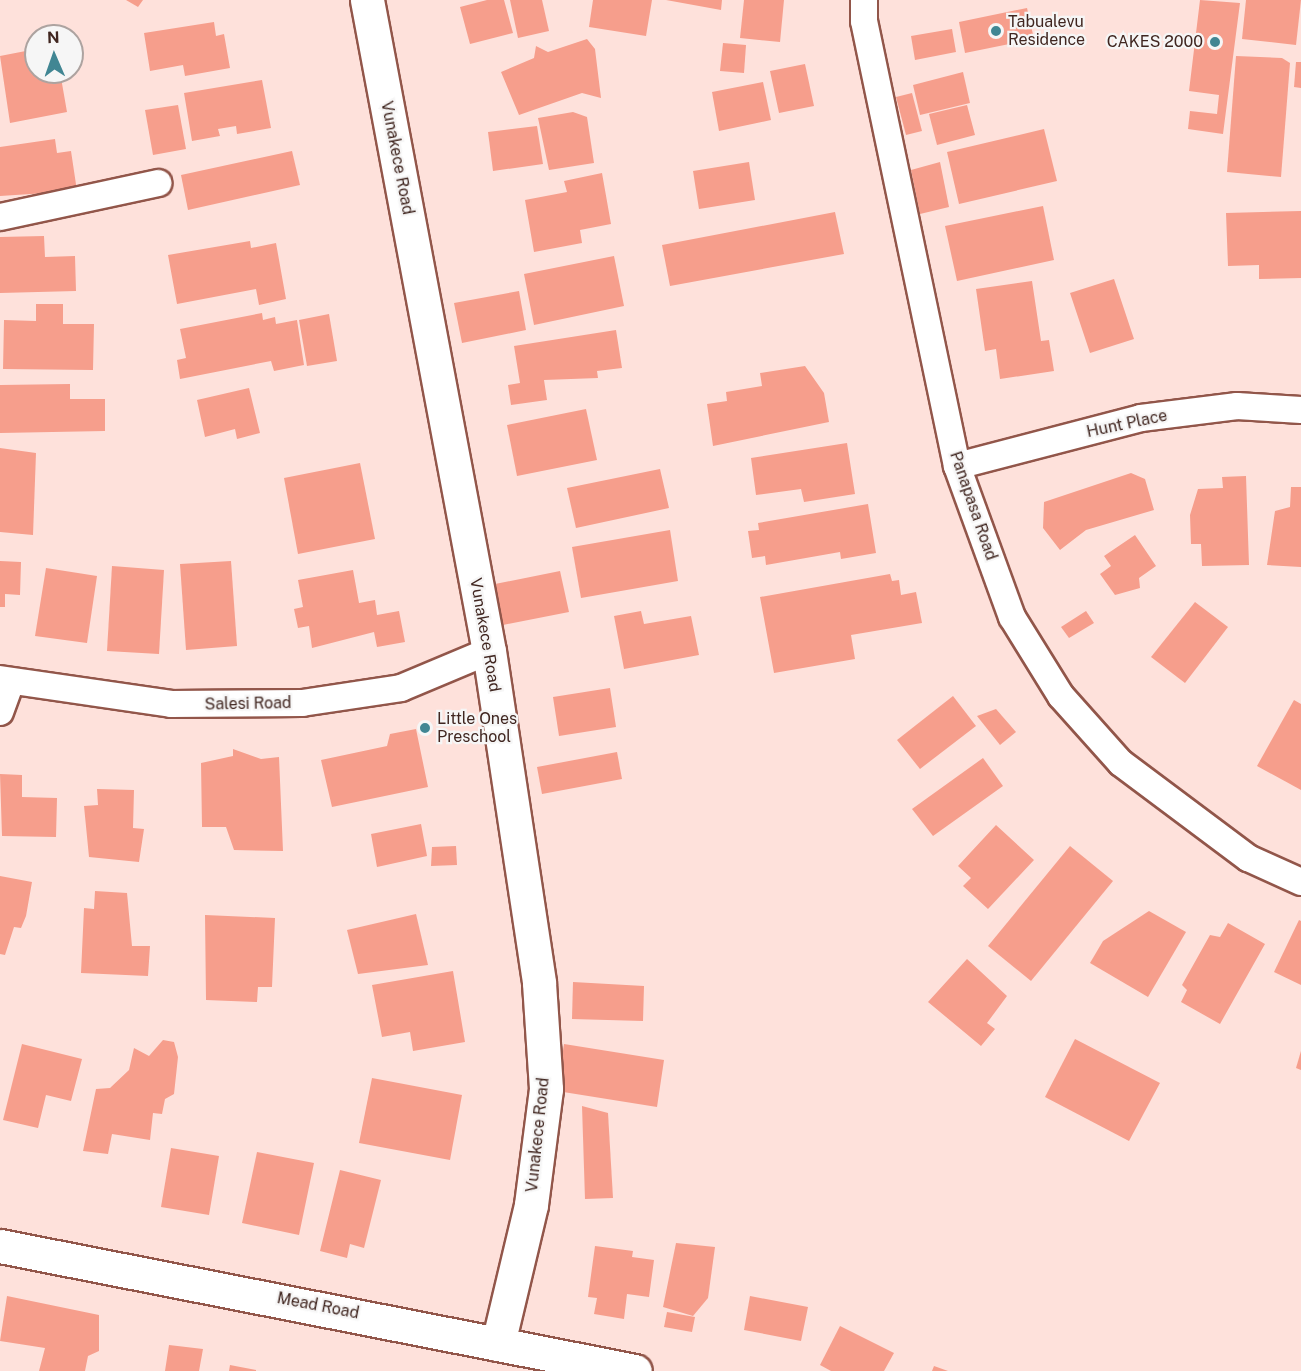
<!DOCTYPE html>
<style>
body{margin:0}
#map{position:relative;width:1301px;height:1371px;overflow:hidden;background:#fee1db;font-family:"Public Sans",sans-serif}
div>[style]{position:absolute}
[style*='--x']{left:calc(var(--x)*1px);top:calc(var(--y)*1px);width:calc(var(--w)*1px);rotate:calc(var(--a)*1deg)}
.building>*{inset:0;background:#f69e8c}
.roads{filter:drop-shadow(2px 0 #92564a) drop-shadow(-2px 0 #92564a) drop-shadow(0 2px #92564a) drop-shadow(0 -2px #92564a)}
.street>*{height:26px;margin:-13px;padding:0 13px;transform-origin:13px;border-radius:13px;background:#fff}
.secondary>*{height:33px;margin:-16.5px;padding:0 16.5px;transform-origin:16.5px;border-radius:16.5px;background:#fff}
.primary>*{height:33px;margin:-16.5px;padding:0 16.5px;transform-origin:16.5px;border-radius:16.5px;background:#fff}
.dots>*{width:16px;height:16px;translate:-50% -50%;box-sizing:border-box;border:3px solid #f6f6f6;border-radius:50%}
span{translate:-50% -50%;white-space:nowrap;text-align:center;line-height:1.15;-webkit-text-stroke:4.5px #f6f6f6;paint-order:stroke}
.poi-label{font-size:16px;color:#402620}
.left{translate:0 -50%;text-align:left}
.right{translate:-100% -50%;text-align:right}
.street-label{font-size:16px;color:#402620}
.north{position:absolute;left:24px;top:24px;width:60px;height:60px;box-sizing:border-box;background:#f6f6f6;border:2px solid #ada3a0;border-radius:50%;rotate:358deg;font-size:16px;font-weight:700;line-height:24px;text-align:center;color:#402620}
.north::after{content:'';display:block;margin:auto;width:21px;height:27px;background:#418693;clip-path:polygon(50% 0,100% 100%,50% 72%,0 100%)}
</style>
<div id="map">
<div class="building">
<i style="clip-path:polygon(126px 0,143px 0,138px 7px)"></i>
<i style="clip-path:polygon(487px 0,504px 0,513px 33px,470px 44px,460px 7px)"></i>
<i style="clip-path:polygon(510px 0,542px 0,549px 31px,518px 38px)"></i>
<i style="clip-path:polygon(593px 0,652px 0,646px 36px,589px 27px)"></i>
<i style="clip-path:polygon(666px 0,722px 0,721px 10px)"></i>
<i style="clip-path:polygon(744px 0,784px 0,780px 42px,740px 38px)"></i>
<i style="clip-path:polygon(1200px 0,1240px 3px,1223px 134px,1188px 129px,1190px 111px,1217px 114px,1219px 95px,1189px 91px)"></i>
<i style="clip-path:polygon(1246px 0,1301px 0,1296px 45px,1242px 39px)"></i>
<i style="clip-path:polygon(1027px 8px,1034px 39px,965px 53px,959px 22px)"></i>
<i style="clip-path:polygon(214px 22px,216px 36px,224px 34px,230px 68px,185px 76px,183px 65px,150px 71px,144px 33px)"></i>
<i style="clip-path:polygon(952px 29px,956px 52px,915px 60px,911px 36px)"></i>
<i style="clip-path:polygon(587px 39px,595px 49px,601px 98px,582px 93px,519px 115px,501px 72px,534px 58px,536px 46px,548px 52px)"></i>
<i style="clip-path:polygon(723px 43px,746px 45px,744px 73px,720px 71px)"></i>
<i style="clip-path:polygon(36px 49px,36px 72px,60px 72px,67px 112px,10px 123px,0 56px)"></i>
<i style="clip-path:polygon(1236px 56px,1282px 58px,1290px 63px,1281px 177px,1227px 172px)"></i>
<i style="clip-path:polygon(1296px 62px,1301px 62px,1301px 88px,1294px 87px)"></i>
<i style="clip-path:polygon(805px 64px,814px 106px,779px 113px,770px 71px)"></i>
<i style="clip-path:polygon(963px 72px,970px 103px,920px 115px,913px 85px)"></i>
<i style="clip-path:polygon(262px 80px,271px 128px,237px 134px,236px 126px,218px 129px,220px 136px,192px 141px,184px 93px)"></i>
<i style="clip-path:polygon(763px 82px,771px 120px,719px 131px,712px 92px)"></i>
<i style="clip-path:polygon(912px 93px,922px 131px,906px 135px,896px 97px)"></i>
<i style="clip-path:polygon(178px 105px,186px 149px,153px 155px,145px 110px)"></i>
<i style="clip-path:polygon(967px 105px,975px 135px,937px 145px,929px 114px)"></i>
<i style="clip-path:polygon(573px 112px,587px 117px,594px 163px,549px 170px,538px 118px)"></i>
<i style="clip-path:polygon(537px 126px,543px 164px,493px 171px,488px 132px)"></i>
<i style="clip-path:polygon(1044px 129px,1057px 181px,959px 204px,947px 152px)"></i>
<i style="clip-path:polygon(55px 139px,57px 153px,71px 151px,77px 191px,0 196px,0 147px)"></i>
<i style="clip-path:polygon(292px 151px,300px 185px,188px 210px,181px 175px)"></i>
<i style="clip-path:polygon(749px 162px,755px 200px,699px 209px,693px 171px)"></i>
<i style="clip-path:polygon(940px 162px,949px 207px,920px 214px,911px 170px)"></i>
<i style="clip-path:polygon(602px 173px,611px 224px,580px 230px,582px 243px,534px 252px,525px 200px,567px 192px,564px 181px)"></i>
<i style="clip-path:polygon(1043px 206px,1054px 260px,957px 281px,945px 226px)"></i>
<i style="clip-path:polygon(1301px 211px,1301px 278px,1259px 279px,1259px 265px,1228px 266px,1226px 213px)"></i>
<i style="clip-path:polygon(835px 212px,844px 254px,670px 286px,662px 245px)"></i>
<i style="clip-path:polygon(44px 236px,45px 257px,75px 256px,76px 291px,0 293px,0 237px)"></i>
<i style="clip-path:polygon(250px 241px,251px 248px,276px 243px,286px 299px,259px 305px,256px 289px,177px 304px,168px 255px)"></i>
<i style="clip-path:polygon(614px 256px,624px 306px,534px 325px,524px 274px)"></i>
<i style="clip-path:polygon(1114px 279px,1134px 339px,1090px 353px,1070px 293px)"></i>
<i style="clip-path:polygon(1032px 281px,1041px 341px,1049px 340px,1054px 371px,1000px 379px,996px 349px,985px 351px,976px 289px)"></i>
<i style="clip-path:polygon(519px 291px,526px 330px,462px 343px,454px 303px)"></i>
<i style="clip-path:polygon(36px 304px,63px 304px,63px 324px,94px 324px,93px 370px,3px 369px,4px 320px,36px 321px)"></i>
<i style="clip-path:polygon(262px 313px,263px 320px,275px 317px,276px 324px,297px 320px,304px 365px,274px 371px,271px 361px,180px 379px,177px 360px,186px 358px,180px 329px)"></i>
<i style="clip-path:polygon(329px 314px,337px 361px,307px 366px,299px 320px)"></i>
<i style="clip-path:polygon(616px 330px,622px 368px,597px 371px,598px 378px,544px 380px,547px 400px,511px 405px,508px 385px,520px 383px,514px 346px)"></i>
<i style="clip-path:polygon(805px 366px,824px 393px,829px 422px,713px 446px,707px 404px,727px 401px,726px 392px,762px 386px,760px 373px)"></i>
<i style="clip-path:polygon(70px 384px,70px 399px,105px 399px,105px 431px,0 433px,0 385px)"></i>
<i style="clip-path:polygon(249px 388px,260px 433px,237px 439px,235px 429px,205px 437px,197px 400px)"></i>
<i style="clip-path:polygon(586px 409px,597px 460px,517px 476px,507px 425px)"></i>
<i style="clip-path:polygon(847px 443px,855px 494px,804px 502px,801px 489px,756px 495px,751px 458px)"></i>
<i style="clip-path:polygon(0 448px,36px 453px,33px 535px,0 532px)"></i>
<i style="clip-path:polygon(360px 463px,375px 539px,298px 554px,284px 478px)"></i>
<i style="clip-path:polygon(660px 469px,669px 508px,576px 528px,567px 488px)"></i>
<i style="clip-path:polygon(1131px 473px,1145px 479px,1154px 510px,1086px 530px,1060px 550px,1043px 528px,1044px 502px)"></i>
<i style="clip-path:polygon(1246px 476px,1249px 565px,1202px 566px,1201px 544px,1191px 544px,1190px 515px,1198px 489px,1223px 488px,1222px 477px)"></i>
<i style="clip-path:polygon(1291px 487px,1301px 487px,1301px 567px,1267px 565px,1275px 511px,1290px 507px)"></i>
<i style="clip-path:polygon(868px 504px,876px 553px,841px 559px,840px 552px,766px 565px,765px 556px,752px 558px,748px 531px,759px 530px,758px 523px)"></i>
<i style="clip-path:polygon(670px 530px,678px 581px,581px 598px,572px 547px)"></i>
<i style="clip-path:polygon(1135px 535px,1156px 566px,1139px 578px,1140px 588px,1115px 595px,1100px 574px,1111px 566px,1104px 556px)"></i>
<i style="clip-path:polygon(0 561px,21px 562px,20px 595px,5px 594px,5px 607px,0 607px)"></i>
<i style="clip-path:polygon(231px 561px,237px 646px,186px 650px,180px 564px)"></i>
<i style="clip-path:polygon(112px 566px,164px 570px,159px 654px,107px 651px)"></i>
<i style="clip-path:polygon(46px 568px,97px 576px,87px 643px,35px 636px)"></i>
<i style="clip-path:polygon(353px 570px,359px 603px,375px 600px,377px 615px,399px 611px,405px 642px,377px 647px,374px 632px,312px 648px,309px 626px,298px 628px,294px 609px,303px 607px,298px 580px)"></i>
<i style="clip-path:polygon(560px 571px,569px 612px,503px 625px,495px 584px)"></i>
<i style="clip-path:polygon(890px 574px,892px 581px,899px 580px,901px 595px,916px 592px,922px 623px,851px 635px,855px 659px,774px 673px,760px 597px)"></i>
<i style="clip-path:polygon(1195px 602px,1228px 627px,1185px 683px,1151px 657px)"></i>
<i style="clip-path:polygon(641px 611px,644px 624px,691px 616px,699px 655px,624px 669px,614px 616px)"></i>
<i style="clip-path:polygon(1086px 611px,1094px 623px,1069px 638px,1061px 627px)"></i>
<i style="clip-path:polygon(610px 688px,616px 727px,559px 736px,553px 697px)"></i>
<i style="clip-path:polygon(953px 696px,976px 726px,920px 769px,897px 740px)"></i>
<i style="clip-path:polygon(1294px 700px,1301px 704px,1301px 790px,1257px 766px)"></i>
<i style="clip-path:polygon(996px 709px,1016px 732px,1000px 745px,977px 716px)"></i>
<i style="clip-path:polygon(416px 729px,428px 787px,332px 807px,321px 760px,387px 746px,390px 734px)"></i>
<i style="clip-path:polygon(233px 749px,261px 759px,279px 757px,283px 851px,234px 850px,226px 827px,202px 827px,201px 763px,233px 756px)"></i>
<i style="clip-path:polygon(617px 752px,622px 779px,542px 794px,537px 767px)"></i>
<i style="clip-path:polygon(983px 758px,1003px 786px,933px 836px,912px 809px)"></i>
<i style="clip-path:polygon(0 774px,22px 775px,22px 797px,57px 798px,56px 837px,2px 836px)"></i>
<i style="clip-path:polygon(97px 789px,134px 790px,133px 828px,144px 829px,139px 862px,89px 857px,84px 806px,98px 805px)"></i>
<i style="clip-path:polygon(421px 824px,427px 856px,377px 867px,371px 834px)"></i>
<i style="clip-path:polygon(996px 825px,1034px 860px,988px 909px,963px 886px,971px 878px,958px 866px)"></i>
<i style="clip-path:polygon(456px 846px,457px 865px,431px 866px,432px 847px)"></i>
<i style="clip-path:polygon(1070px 846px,1113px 881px,1031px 981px,988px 946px)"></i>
<i style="clip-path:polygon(0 876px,32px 882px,26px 916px,21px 928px,14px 927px,5px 955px,0 954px)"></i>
<i style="clip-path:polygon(95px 891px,127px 893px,132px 946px,150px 946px,148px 976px,81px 973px,84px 908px,94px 909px)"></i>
<i style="clip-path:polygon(1149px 911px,1186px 932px,1148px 997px,1090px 963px,1103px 941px)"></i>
<i style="clip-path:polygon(416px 914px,428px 965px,358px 974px,347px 930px)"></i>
<i style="clip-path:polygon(205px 915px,275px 918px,272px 987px,258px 987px,257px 1002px,206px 1000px)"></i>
<i style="clip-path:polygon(1299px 920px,1301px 921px,1301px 985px,1274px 972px)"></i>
<i style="clip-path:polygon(1228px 923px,1265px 944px,1220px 1024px,1181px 1002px,1187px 990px,1182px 985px,1210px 935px,1220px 937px)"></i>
<i style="clip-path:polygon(967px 959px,1007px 996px,987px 1023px,995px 1029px,981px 1046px,928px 1002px)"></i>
<i style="clip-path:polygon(453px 971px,465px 1042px,413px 1051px,410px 1032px,382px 1037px,372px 985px)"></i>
<i style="clip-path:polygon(573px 982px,644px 986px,643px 1021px,572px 1019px)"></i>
<i style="clip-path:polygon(1075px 1039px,1160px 1083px,1129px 1141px,1045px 1097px)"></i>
<i style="clip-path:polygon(163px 1040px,174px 1042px,178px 1057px,174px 1094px,165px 1099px,162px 1114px,153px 1113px,150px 1140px,112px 1134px,108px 1154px,83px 1151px,96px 1089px,110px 1088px,129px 1070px,134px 1048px,149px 1056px)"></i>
<i style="clip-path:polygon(22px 1044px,82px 1059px,71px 1101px,46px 1095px,38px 1128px,3px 1120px)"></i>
<i style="clip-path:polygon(564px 1044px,664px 1060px,657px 1107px,557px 1091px)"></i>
<i style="clip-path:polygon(1301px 1051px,1301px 1070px,1296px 1068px)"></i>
<i style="clip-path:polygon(372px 1078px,462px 1095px,450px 1160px,359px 1143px)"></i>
<i style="clip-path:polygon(582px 1106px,608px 1113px,613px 1198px,585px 1199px)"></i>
<i style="clip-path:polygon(171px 1148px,219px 1156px,209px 1215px,161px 1207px)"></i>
<i style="clip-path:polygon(257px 1152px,314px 1163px,299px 1235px,242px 1223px)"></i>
<i style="clip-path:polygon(340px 1170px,381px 1180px,364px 1248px,350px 1244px,347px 1258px,320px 1251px)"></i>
<i style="clip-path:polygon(676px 1243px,715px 1247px,708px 1298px,693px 1316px,663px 1307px)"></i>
<i style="clip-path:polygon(595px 1246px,633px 1251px,632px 1257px,654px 1260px,649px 1297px,627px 1294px,624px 1319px,594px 1314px,597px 1298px,588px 1297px)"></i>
<i style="clip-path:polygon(7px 1296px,99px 1315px,99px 1351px,88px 1356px,85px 1371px,39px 1371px,45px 1348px,0 1341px)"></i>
<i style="clip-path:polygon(750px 1296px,808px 1307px,801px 1341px,744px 1330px)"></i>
<i style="clip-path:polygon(667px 1312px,695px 1317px,692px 1332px,664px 1327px)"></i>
<i style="clip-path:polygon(840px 1326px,894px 1353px,884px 1371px,831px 1371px,820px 1365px)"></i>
<i style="clip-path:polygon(169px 1345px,203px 1349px,199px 1371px,165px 1371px)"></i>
<i style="clip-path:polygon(230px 1365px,256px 1370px,256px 1371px,229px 1371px)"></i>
<i style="clip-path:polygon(934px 1366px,948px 1371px,932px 1371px)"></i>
</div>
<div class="roads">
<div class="street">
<i style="--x:864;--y:0;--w:21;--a:90"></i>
<i style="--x:864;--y:21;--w:455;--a:78.2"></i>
<i style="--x:957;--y:466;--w:161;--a:70"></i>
<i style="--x:1012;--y:617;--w:93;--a:58.2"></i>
<i style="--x:1061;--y:696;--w:90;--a:48.2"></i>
<i style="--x:1121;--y:763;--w:159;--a:36.8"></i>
<i style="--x:1248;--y:858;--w:58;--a:24.4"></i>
<i style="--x:0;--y:217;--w:162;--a:-12.1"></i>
<i style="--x:957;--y:466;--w:190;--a:-14.6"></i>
<i style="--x:1141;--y:418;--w:97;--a:-7.1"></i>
<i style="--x:1237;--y:406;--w:64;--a:3.6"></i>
<i style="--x:0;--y:679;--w:173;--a:8.3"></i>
<i style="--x:171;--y:704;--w:131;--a:-0.4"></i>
<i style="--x:302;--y:703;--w:100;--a:-8.6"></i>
<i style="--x:401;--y:688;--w:95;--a:-22.8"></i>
<i style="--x:0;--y:712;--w:32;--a:-70"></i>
</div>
<div class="secondary">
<i style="--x:367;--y:0;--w:662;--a:79.39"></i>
<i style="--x:489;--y:651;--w:336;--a:81.4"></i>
<i style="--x:539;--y:983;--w:106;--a:86.2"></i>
<i style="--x:546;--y:1089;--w:117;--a:97.4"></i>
<i style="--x:531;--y:1205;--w:143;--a:103.4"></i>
</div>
<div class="primary">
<i style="--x:0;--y:1246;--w:647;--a:11.14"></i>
</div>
</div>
<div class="dots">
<i style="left:996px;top:31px;background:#418693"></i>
<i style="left:1215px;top:42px;background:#418693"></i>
<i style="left:425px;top:728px;background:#418693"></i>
</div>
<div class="poi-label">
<span class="left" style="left:1008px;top:31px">Tabualevu<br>Residence</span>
<span class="right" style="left:1203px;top:42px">CAKES 2000</span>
<span class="left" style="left:437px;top:728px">Little Ones<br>Preschool</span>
</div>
<div class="street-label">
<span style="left:397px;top:158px;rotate:79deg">Vunakece Road</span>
<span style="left:1127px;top:424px;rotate:-12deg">Hunt Place</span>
<span style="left:973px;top:506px;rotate:71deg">Panapasa Road</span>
<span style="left:485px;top:635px;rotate:80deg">Vunakece Road</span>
<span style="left:248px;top:704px;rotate:-1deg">Salesi Road</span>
<span style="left:538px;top:1135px;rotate:-84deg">Vunakece Road</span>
<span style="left:318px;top:1306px;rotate:11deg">Mead Road</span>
</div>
<div class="north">N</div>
</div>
